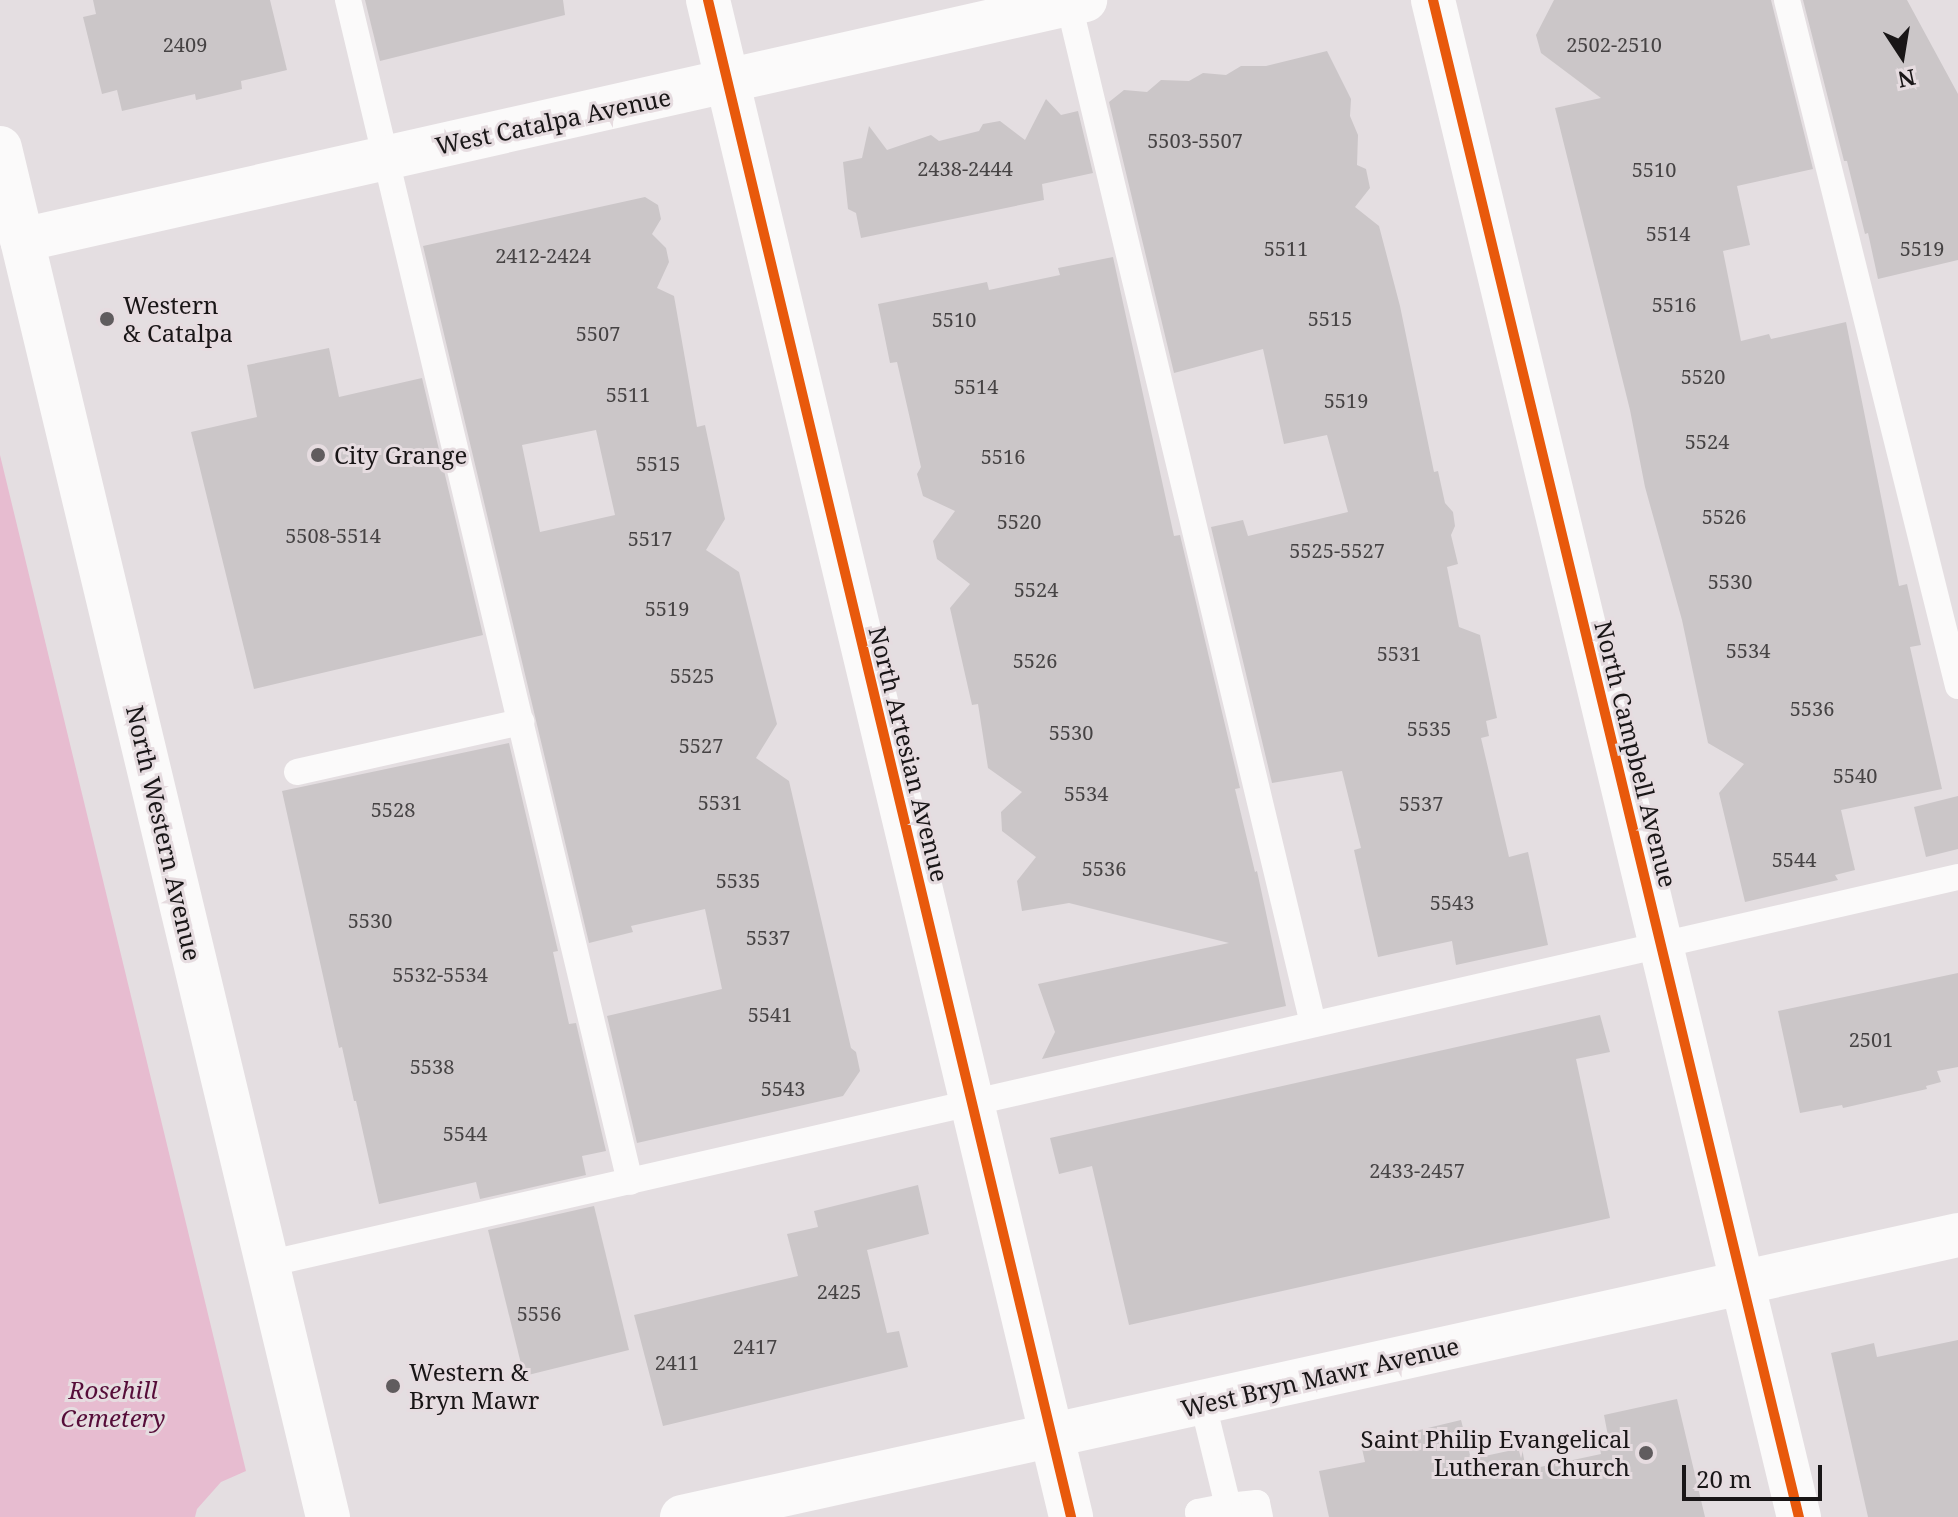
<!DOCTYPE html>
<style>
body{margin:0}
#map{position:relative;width:1958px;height:1517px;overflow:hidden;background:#e4dee1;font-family:"Noto Serif",serif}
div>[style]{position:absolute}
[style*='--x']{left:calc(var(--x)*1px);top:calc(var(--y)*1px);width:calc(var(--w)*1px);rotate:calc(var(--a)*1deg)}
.green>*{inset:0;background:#e7bcd0}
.building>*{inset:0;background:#cbc6c8}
.lane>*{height:26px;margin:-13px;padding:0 13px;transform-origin:13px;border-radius:13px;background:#fbfafa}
.street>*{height:44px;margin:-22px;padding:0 22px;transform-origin:22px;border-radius:22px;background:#fbfafa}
.secondary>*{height:44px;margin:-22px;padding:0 22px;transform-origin:22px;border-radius:22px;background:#fbfafa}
.cycleway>*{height:10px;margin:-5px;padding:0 5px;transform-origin:5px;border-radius:5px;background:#e8590c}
.dots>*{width:22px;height:22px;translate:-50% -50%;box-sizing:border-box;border:4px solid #e6dce0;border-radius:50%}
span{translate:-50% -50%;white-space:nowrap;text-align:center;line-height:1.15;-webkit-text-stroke:6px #e6dce0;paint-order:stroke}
.number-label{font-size:20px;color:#464344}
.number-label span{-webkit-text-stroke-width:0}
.street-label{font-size:24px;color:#191617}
.poi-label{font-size:24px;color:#191617}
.left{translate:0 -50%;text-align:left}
.right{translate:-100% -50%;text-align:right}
.park-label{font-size:24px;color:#560d39;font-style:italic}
.north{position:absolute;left:1862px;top:16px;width:80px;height:80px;-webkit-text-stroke:6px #e6dce0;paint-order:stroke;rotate:168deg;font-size:22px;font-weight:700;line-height:32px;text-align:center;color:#191617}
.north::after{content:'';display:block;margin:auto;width:28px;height:36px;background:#191617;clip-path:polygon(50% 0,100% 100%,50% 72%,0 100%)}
.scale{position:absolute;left:1682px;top:1465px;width:140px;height:36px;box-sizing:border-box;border:4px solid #191617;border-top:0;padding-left:10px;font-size:24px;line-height:28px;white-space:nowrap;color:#191617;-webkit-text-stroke:6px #e6dce0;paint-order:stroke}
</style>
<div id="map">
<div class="green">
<i style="clip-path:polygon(0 455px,246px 1471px,221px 1482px,197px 1509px,195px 1517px,0 1517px)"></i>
</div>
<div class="building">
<i style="clip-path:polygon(93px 0,270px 0,287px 70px,241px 81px,242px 89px,196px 100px,195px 94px,122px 111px,117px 90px,102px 94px,83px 17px,96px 14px)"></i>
<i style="clip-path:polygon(365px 0,563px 0,565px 15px,380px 61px)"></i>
<i style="clip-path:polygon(1554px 0,1771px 0,1813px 169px,1737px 186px,1750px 245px,1723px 251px,1741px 341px,1769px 334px,1771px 339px,1846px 322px,1899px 586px,1907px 584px,1921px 645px,1910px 647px,1942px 789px,1841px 810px,1855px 870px,1835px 875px,1838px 880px,1745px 902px,1719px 793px,1744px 764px,1708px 743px,1682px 620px,1645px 487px,1630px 410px,1555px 108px,1601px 98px,1541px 53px,1536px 35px)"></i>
<i style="clip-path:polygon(1803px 0,1907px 0,1958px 94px,1958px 260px,1878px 279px,1868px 233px,1865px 234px,1847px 161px,1844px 161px)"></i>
<i style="clip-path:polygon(1327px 51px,1351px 99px,1350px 116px,1358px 135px,1357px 165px,1366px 169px,1370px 188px,1355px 207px,1379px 226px,1400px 306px,1434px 472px,1438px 471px,1445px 503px,1453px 512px,1455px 526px,1451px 535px,1458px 564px,1447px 567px,1459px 627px,1480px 635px,1497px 718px,1486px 721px,1489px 736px,1481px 738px,1509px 857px,1528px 852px,1548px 945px,1456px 965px,1452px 941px,1378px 957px,1354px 850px,1361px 848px,1342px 771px,1272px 783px,1211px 527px,1243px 520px,1248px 536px,1348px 512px,1327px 435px,1284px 444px,1263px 349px,1174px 373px,1109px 102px,1124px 90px,1147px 92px,1161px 80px,1189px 81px,1203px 73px,1226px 75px,1241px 66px,1266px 66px)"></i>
<i style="clip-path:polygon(1046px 99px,1061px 115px,1078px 111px,1093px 173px,1042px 184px,1044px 200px,861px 238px,856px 213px,848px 209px,843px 162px,862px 158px,869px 126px,887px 150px,931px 135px,939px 141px,979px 131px,983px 124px,1000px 121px,1025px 140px)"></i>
<i style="clip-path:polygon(evenodd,645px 197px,658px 205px,661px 219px,652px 234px,666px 248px,669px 262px,657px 288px,674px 296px,697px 427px,705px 425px,725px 519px,706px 550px,739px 572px,777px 724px,756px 758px,789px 781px,851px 1048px,856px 1052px,860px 1071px,843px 1096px,637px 1143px,607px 1016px,722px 989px,705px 909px,631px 926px,633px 932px,589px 943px,423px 246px,645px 197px,596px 430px,615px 515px,540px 532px,522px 445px,596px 430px)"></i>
<i style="clip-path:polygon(1113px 257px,1174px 536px,1180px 535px,1240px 788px,1235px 789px,1255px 872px,1257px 871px,1286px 1006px,1042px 1059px,1055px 1032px,1038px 984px,1229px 943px,1069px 903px,1022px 911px,1017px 881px,1036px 857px,1002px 831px,1001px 812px,1022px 792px,988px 768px,978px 704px,972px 705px,950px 608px,970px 584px,937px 559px,933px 541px,955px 511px,923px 496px,917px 474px,921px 467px,897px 362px,890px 363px,878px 304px,987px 282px,989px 290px,1060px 275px,1058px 268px)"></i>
<i style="clip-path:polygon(329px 348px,339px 397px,422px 378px,483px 635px,254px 689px,191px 432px,257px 417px,247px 365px)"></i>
<i style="clip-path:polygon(509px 743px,558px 951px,553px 952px,569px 1024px,576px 1023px,606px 1151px,582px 1156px,586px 1175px,480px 1199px,476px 1182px,379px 1204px,356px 1101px,354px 1101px,342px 1047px,339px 1048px,282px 791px)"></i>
<i style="clip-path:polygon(1958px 796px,1958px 849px,1926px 857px,1914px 807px)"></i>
<i style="clip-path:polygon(1958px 973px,1958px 1067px,1937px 1071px,1941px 1082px,1926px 1086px,1927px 1089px,1843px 1108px,1842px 1105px,1800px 1113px,1778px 1011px)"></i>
<i style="clip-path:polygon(1600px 1015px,1610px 1052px,1576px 1059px,1610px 1218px,1129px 1325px,1092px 1166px,1059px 1174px,1050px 1138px)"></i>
<i style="clip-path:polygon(918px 1185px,929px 1234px,867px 1250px,887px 1333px,899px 1331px,908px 1367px,663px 1426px,634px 1315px,798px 1276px,787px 1234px,818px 1227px,814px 1211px)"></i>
<i style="clip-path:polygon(594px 1206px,629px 1350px,524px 1376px,488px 1230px)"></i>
<i style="clip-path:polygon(1958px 1340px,1958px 1517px,1868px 1517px,1831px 1353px,1874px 1343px,1877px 1357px)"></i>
<i style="clip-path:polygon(1677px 1399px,1705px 1517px,1329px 1517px,1319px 1471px,1365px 1462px,1361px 1444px,1461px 1420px,1471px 1459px,1522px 1448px,1526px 1470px,1601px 1454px,1598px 1438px,1608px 1436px,1604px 1415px)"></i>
</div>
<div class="lane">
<i style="--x:348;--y:0;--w:1215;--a:76.58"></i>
<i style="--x:1068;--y:0;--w:1053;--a:76.54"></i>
<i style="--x:1787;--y:0;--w:707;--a:76"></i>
<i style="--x:297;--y:772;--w:230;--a:-12.6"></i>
<i style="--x:267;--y:1264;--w:1735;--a:-12.89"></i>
<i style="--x:1203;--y:1404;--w:105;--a:76.2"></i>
<i style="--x:1228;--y:1506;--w:29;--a:-6"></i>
<i style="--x:1257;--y:1503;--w:14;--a:78"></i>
<i style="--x:1199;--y:1517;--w:5;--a:-101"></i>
<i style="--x:1198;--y:1512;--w:31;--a:-11"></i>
</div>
<div class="street">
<i style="--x:708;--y:0;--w:1560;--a:76.54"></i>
<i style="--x:1433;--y:0;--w:1561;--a:76.44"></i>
</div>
<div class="secondary">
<i style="--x:0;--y:148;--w:1408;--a:76.53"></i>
<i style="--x:22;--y:240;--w:1090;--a:-12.72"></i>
<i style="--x:682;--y:1517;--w:1307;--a:-12.46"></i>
</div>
<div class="cycleway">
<i style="--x:708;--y:0;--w:1560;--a:76.54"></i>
<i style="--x:1433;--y:0;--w:1561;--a:76.44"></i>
</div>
<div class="dots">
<i style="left:107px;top:319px;background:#605c5e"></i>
<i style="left:318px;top:455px;background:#605c5e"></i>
<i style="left:393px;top:1386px;background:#605c5e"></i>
<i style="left:1646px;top:1453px;background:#605c5e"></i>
</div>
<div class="number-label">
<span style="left:185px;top:44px">2409</span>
<span style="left:1614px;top:44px">2502-2510</span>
<span style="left:1195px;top:140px">5503-5507</span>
<span style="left:965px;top:168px">2438-2444</span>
<span style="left:1654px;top:169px">5510</span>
<span style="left:1668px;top:233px">5514</span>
<span style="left:1286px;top:248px">5511</span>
<span style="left:1922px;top:248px">5519</span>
<span style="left:543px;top:255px">2412-2424</span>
<span style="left:1674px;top:304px">5516</span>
<span style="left:1330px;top:318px">5515</span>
<span style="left:954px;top:319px">5510</span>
<span style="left:598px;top:333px">5507</span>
<span style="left:1703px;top:376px">5520</span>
<span style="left:976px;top:386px">5514</span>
<span style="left:628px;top:394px">5511</span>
<span style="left:1346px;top:400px">5519</span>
<span style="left:1707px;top:441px">5524</span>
<span style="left:1003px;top:456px">5516</span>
<span style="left:658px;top:463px">5515</span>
<span style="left:1724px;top:516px">5526</span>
<span style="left:1019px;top:521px">5520</span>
<span style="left:333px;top:535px">5508-5514</span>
<span style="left:650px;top:538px">5517</span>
<span style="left:1337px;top:550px">5525-5527</span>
<span style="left:1730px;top:581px">5530</span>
<span style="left:1036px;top:589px">5524</span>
<span style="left:667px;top:608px">5519</span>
<span style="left:1748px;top:650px">5534</span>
<span style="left:1399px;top:653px">5531</span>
<span style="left:1035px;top:660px">5526</span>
<span style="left:692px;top:675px">5525</span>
<span style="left:1812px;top:708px">5536</span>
<span style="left:1429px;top:728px">5535</span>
<span style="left:1071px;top:732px">5530</span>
<span style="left:701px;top:745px">5527</span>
<span style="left:1855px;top:775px">5540</span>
<span style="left:1086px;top:793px">5534</span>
<span style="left:720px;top:802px">5531</span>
<span style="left:1421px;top:803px">5537</span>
<span style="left:393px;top:809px">5528</span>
<span style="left:1794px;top:859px">5544</span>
<span style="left:1104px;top:868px">5536</span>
<span style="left:738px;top:880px">5535</span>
<span style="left:1452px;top:902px">5543</span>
<span style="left:370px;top:920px">5530</span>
<span style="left:768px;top:937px">5537</span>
<span style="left:440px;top:974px">5532-5534</span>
<span style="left:770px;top:1014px">5541</span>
<span style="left:1871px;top:1039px">2501</span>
<span style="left:432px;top:1066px">5538</span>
<span style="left:783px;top:1088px">5543</span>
<span style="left:465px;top:1133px">5544</span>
<span style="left:1417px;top:1170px">2433-2457</span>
<span style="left:839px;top:1291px">2425</span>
<span style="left:539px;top:1313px">5556</span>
<span style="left:755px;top:1346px">2417</span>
<span style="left:677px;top:1362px">2411</span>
</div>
<div class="street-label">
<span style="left:553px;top:121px;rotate:-12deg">West Catalpa Avenue</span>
<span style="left:909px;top:754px;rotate:76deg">North Artesian Avenue</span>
<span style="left:1636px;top:754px;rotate:76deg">North Campbell Avenue</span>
<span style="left:164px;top:833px;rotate:77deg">North Western Avenue</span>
<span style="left:1320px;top:1377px;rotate:-13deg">West Bryn Mawr Avenue</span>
</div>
<div class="poi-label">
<span class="left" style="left:123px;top:319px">Western<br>&amp; Catalpa</span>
<span class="left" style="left:334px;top:455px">City Grange</span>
<span class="left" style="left:409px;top:1386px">Western &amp;<br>Bryn Mawr</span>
<span class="right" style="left:1630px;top:1453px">Saint Philip Evangelical<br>Lutheran Church</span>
</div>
<div class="park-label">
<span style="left:113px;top:1404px">Rosehill<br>Cemetery</span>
</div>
<div class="north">N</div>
<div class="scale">20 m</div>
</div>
